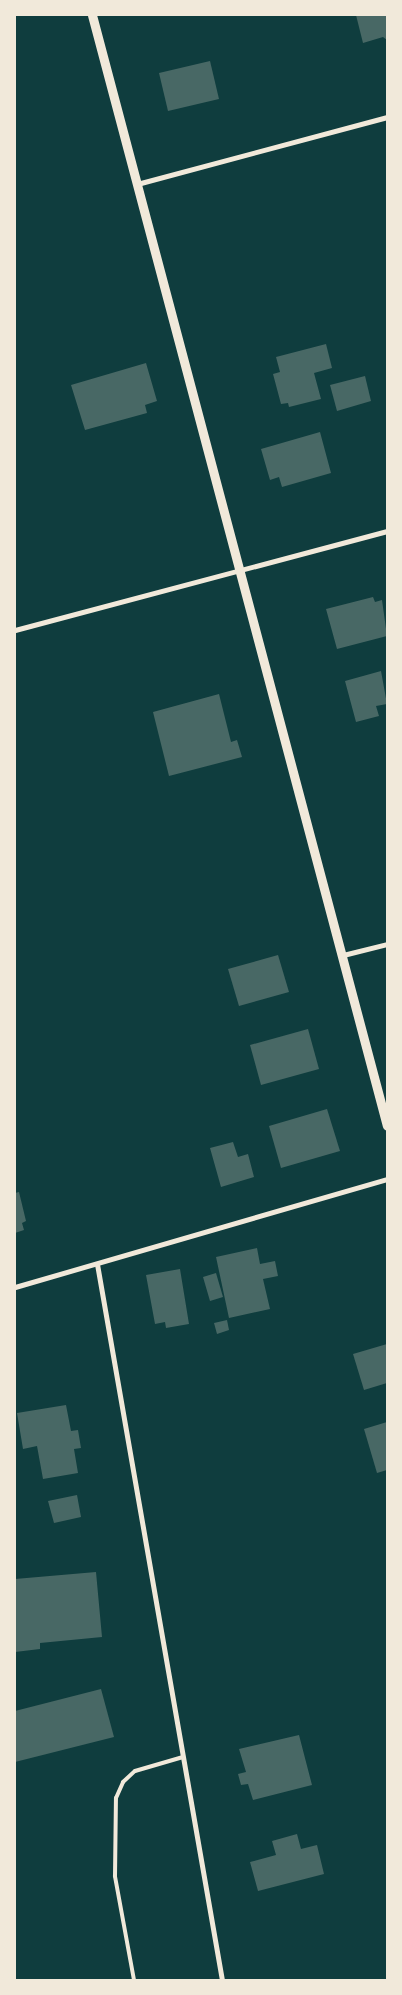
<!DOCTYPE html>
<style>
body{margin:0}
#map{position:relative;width:402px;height:1995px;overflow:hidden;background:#0f3d3e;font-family:"Times New Roman",serif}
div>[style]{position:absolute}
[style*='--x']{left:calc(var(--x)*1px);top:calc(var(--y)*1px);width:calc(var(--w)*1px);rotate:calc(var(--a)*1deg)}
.building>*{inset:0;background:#486865}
.service>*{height:4px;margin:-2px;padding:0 2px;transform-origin:2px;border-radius:2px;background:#f1e9da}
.minor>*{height:5px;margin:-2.5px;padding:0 2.5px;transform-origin:2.5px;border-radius:2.5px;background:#f1e9da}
.tertiary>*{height:9px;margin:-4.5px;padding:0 4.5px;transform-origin:4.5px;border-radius:4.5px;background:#f1e9da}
span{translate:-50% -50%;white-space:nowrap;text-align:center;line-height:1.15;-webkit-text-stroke:4px #f1e9da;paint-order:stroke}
.frame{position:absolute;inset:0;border:16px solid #f1e9da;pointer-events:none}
</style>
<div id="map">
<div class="building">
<i style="clip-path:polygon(356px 15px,387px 15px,387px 40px,383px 37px,363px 43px)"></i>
<i style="clip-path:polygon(210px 61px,219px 99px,168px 111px,159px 73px)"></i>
<i style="clip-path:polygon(326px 344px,332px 368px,314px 373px,321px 399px,289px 407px,288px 403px,281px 404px,273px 374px,280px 372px,276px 357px)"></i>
<i style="clip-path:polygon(146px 363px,157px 401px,145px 405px,147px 413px,85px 430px,71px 385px)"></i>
<i style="clip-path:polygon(365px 376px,371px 401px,337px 411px,330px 385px)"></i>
<i style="clip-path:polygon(320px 432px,331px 473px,282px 487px,279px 477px,270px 480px,261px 449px)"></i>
<i style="clip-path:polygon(373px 597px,375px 602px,382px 600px,387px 636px,337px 649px,326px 609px)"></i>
<i style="clip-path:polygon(381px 671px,387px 704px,376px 706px,379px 716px,356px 722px,345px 681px)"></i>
<i style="clip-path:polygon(219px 694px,231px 742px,237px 740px,242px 757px,169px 776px,153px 712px)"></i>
<i style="clip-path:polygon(278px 955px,289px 992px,239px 1006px,228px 969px)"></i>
<i style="clip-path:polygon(308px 1029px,319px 1069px,261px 1085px,250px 1045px)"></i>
<i style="clip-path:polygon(327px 1109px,340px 1151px,281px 1168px,269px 1126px)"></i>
<i style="clip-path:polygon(233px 1142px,238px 1157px,248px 1154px,254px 1177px,221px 1187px,210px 1148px)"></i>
<i style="clip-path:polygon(19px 1192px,26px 1221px,22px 1223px,24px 1230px,15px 1233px,15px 1193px)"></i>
<i style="clip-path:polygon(257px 1248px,260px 1264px,275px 1261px,278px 1276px,263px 1279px,270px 1309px,229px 1318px,216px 1257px)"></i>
<i style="clip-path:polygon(180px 1269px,189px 1324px,166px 1328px,165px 1322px,155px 1324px,146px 1275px)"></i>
<i style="clip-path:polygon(216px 1273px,223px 1297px,210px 1301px,203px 1277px)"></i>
<i style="clip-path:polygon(227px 1320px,229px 1330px,217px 1334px,214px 1323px)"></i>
<i style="clip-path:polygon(387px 1344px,387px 1383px,364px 1390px,353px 1354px)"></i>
<i style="clip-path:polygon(66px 1405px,71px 1431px,78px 1430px,81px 1448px,74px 1449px,78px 1473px,43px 1479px,37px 1446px,23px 1449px,17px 1413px)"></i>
<i style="clip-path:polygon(387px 1422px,387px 1470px,377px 1473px,364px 1429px)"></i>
<i style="clip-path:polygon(77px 1495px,81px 1517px,54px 1523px,48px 1501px)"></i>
<i style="clip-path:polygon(96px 1572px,102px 1637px,40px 1643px,40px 1649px,15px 1652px,15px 1579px)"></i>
<i style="clip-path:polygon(101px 1689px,114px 1737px,15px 1762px,15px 1711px)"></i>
<i style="clip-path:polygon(299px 1735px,312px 1785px,253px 1800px,248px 1784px,241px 1785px,238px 1774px,246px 1772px,239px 1749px)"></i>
<i style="clip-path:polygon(297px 1834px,301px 1849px,317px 1845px,324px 1874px,258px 1891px,250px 1862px,276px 1855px,272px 1841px)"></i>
</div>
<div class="service">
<i style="--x:134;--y:1980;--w:106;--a:-100.4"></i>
<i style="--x:115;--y:1876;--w:78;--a:-89.3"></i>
<i style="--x:116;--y:1798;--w:17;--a:-66"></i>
<i style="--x:123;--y:1782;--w:16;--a:-43"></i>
<i style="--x:135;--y:1771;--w:50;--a:-16.3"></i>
</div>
<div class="minor">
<i style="--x:137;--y:184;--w:259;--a:-15"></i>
<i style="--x:15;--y:630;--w:385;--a:-14.9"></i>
<i style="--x:343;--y:955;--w:45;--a:-14"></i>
<i style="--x:97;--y:1264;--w:727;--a:80.1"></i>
<i style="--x:15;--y:1287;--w:387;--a:-16.2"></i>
</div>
<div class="tertiary">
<i style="--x:92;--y:15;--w:1149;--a:75.13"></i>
</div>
<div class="frame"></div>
</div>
